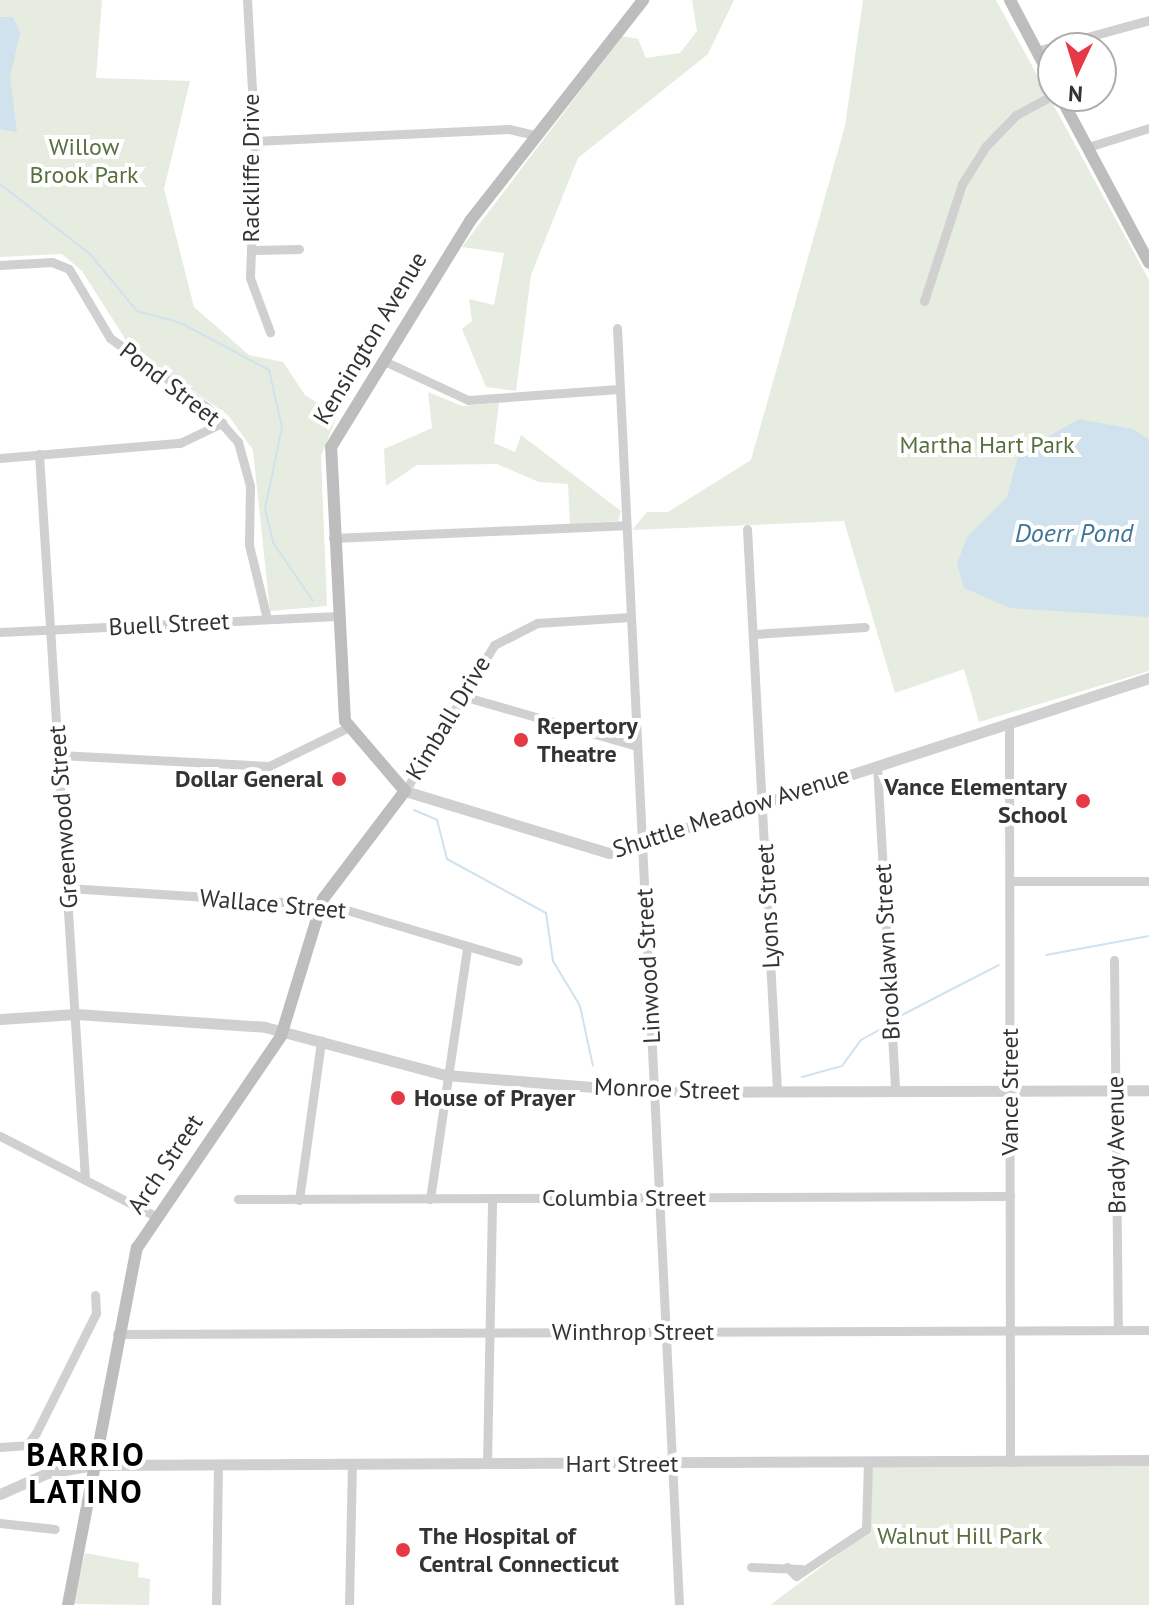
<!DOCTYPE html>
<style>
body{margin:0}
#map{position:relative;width:1149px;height:1605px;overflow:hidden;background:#fff;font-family:"PT Sans",sans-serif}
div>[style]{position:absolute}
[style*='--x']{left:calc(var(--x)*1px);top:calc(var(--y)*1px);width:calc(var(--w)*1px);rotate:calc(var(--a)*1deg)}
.green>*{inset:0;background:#e6ecdf}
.water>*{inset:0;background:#cfe2ee}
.stream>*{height:2px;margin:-1px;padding:0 1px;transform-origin:1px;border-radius:1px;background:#cfe2ee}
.minor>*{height:9px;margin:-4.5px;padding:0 4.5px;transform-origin:4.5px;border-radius:4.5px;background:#d0d0d0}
.tertiary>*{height:11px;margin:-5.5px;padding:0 5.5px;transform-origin:5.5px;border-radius:5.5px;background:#d0d0d0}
.secondary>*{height:12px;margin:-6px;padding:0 6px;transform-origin:6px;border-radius:6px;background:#bdbdbd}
.dots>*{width:22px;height:22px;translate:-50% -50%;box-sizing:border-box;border:4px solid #fff;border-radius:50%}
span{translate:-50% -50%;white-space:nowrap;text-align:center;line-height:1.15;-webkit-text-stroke:8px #fff;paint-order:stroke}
.park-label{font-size:24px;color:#56703f}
.street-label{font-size:24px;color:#333}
.poi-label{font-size:24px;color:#333;font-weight:700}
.left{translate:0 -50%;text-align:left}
.right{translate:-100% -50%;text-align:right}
.water-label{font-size:26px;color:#3f7597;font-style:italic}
.district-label{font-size:32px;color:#000;font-weight:700;letter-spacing:2px}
.north{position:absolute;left:1037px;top:32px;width:80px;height:80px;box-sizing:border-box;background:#fff;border:2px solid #adadad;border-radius:50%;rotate:184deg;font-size:22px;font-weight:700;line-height:32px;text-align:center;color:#333}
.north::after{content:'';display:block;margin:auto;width:28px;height:36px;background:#e63946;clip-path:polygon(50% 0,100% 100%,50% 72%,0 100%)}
</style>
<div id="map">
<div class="green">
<i style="clip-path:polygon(0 0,102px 0,96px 78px,190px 81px,164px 189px,194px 307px,249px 355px,283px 362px,305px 395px,337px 416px,321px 456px,327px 606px,270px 611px,253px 450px,228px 415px,131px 348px,82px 271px,62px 254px,0 257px)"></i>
<i style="clip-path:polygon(692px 0,734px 0,708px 54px,578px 158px,531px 275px,516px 391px,486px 387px,462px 329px,472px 321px,469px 299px,494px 305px,504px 253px,462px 247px,622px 36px,638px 39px,646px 58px,680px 53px,697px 31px)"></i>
<i style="clip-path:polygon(863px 0,996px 0,1149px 280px,1149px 671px,979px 722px,964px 669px,895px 693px,844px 521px,632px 530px,647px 512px,668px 512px,751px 460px,845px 126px)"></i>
<i style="clip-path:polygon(428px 392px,462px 406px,499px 403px,494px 443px,515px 452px,521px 435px,621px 511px,618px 521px,570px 524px,568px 484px,539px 482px,497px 464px,417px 465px,386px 486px,384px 449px,432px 428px)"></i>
<i style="clip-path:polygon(1149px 1466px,1149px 1605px,770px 1605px,867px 1533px,872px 1467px)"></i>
<i style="clip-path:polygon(85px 1553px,139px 1563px,138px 1577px,150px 1579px,149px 1605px,73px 1604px)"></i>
</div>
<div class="water">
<i style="clip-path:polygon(0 17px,13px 17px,20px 33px,10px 78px,17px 132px,0 129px)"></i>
<i style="clip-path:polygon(1079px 419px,1133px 429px,1149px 440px,1149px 617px,1010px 608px,964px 588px,957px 564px,967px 537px,1007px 497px,1019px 453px)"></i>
</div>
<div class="stream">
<i style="--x:0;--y:184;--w:114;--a:37.9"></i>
<i style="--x:90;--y:254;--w:74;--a:50.5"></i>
<i style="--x:137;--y:311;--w:46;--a:15.3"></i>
<i style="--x:181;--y:323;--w:100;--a:28.1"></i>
<i style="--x:269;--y:370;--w:58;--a:77.2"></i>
<i style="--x:282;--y:427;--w:84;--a:101.7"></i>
<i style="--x:265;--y:509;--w:36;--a:76"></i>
<i style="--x:274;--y:544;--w:69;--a:55.6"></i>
<i style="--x:414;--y:810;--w:25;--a:23"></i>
<i style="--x:437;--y:820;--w:40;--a:75.6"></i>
<i style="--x:447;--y:859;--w:113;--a:28.6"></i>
<i style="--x:546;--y:913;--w:49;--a:81.7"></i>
<i style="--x:553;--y:961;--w:52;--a:59"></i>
<i style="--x:580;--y:1006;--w:61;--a:77.8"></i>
<i style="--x:1046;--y:955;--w:105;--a:-10.5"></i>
<i style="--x:900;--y:1016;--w:111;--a:-27.3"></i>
<i style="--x:802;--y:1077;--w:41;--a:-15.4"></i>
<i style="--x:842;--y:1066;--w:32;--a:-54"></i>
<i style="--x:861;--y:1040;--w:23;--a:-29"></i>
</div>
<div class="minor">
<i style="--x:247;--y:0;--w:141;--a:86.8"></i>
<i style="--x:255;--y:141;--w:137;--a:92.1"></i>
<i style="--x:250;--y:278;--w:58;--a:69.7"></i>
<i style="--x:1036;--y:51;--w:117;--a:-15.3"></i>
<i style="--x:255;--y:141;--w:254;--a:-2.7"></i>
<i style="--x:509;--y:129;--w:26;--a:13"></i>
<i style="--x:1088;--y:147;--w:64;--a:-17.3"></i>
<i style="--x:251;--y:250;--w:48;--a:-1.2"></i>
<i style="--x:0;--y:265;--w:52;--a:-3.3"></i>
<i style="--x:52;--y:262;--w:18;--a:22"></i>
<i style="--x:69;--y:269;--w:80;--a:59.3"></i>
<i style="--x:110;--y:338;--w:120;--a:35.5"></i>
<i style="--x:208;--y:408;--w:45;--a:48.6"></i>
<i style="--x:238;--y:442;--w:46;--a:74.7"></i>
<i style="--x:250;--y:486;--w:59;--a:91"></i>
<i style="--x:249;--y:545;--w:76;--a:76.3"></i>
<i style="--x:924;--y:301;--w:123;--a:-72"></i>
<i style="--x:962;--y:184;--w:45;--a:-57.7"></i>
<i style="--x:986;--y:146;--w:43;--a:-45.9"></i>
<i style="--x:1016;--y:115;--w:42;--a:-28.4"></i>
<i style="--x:617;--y:328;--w:1279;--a:87.22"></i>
<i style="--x:382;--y:360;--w:95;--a:24.9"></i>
<i style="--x:468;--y:400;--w:151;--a:-4.2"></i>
<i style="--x:39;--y:454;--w:727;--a:86.37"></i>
<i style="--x:0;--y:458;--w:181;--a:-4.8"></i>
<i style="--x:180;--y:443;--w:47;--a:-25.5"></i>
<i style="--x:747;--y:529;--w:563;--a:86.94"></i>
<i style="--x:333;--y:538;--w:292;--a:-2.5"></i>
<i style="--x:0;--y:632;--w:338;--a:-2.7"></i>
<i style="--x:754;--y:634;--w:111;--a:-3.6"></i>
<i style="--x:459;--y:695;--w:185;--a:16"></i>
<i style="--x:1009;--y:722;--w:740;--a:89.92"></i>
<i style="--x:59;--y:755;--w:210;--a:3"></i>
<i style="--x:269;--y:766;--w:87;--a:-26"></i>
<i style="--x:877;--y:765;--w:326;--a:86.8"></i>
<i style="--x:405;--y:791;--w:171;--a:-58.6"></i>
<i style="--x:494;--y:645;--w:48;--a:-27.1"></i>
<i style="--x:537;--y:623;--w:93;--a:-3.7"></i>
<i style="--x:1010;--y:881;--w:139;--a:0"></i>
<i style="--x:68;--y:888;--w:263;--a:3.7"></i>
<i style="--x:330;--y:905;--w:196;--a:16.6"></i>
<i style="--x:1114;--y:960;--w:369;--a:89.4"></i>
<i style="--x:0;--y:1136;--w:174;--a:27.3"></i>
<i style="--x:238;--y:1199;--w:772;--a:-0.22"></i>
<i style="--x:430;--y:1199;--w:255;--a:-81.6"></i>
<i style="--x:299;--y:1200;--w:161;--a:-82.1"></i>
<i style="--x:117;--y:1334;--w:1032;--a:-0.22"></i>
<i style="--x:0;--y:1447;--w:27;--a:-4"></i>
<i style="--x:27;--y:1445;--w:15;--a:-53"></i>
<i style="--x:36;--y:1433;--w:134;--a:-63.4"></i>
<i style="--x:96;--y:1313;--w:18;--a:-93"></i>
<i style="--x:487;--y:1464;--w:266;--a:-88.9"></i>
<i style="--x:0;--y:1523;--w:55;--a:6.2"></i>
<i style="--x:751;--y:1567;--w:51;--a:2.2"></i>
<i style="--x:787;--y:1567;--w:13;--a:45"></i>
<i style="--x:796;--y:1576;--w:84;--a:-33.9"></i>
<i style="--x:866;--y:1529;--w:66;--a:-88.3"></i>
<i style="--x:216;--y:1605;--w:140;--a:-89.2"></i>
<i style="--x:349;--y:1605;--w:141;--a:-88.8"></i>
</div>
<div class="tertiary">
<i style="--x:405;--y:791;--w:213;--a:16.9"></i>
<i style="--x:609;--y:853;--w:568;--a:-17.96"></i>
<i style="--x:0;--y:1019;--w:76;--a:-3.8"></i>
<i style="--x:76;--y:1014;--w:189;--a:3.9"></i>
<i style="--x:265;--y:1027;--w:187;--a:14.9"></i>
<i style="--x:446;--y:1075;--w:209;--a:4.7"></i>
<i style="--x:654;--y:1092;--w:495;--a:-0.2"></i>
<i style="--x:0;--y:1494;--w:51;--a:-24.1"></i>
<i style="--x:47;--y:1473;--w:49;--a:-9.5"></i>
<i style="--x:95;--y:1465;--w:1054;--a:-0.27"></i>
</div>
<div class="secondary">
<i style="--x:1010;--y:0;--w:93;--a:62.3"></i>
<i style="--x:1060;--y:96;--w:189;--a:61.9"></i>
<i style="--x:68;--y:1605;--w:364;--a:-79.1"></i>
<i style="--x:137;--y:1248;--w:256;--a:-55.8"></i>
<i style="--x:281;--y:1036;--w:143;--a:-73"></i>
<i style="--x:323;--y:899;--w:136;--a:-52.8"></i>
<i style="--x:405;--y:791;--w:92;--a:-130.6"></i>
<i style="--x:345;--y:721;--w:274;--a:-92.9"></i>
<i style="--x:331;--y:447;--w:265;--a:-58.4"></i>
<i style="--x:470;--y:221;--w:281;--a:-51.9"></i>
</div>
<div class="dots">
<i style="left:521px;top:740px;background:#e63946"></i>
<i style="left:339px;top:779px;background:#e63946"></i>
<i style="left:1083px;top:801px;background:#e63946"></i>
<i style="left:398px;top:1098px;background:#e63946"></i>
<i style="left:403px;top:1550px;background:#e63946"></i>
</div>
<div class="park-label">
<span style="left:84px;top:161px">Willow<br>Brook Park</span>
<span style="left:987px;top:445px">Martha Hart Park</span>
<span style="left:960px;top:1536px">Walnut Hill Park</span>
</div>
<div class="street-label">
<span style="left:251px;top:168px;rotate:-90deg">Rackliffe Drive</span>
<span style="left:370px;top:338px;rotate:-59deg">Kensington Avenue</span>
<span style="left:170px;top:384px;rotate:38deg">Pond Street</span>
<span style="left:169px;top:624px;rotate:-3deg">Buell Street</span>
<span style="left:448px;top:718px;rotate:-59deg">Kimball Drive</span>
<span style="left:731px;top:812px;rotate:-18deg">Shuttle Meadow Avenue</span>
<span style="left:63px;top:817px;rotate:-94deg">Greenwood Street</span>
<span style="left:273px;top:904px;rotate:5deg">Wallace Street</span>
<span style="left:768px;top:906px;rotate:-93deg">Lyons Street</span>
<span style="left:887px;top:952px;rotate:-93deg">Brooklawn Street</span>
<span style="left:648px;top:966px;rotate:-93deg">Linwood Street</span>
<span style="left:667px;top:1089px;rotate:2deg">Monroe Street</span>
<span style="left:1010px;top:1092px;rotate:-90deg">Vance Street</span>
<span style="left:1116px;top:1145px;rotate:-91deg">Brady Avenue</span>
<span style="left:165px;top:1164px;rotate:-56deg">Arch Street</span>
<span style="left:624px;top:1198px">Columbia Street</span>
<span style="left:633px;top:1332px">Winthrop Street</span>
<span style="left:622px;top:1464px">Hart Street</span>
</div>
<div class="poi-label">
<span class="left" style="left:537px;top:740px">Repertory<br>Theatre</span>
<span class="right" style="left:323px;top:779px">Dollar General</span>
<span class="right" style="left:1067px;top:801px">Vance Elementary<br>School</span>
<span class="left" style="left:414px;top:1098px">House of Prayer</span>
<span class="left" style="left:419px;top:1550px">The Hospital of<br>Central Connecticut</span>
</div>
<div class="water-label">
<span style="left:1074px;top:533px">Doerr Pond</span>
</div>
<div class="district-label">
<span style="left:86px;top:1473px">BARRIO<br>LATINO</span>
</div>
<div class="north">N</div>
</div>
